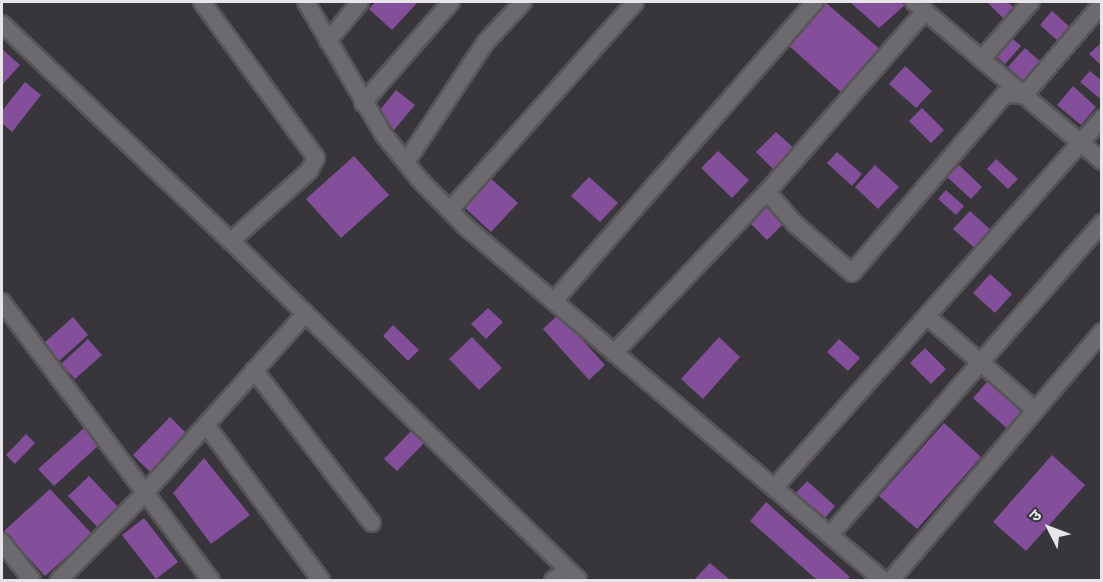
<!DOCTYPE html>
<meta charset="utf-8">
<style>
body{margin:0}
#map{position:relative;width:1103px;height:582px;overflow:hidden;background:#38363a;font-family:Spectral,"Noto Sans Devanagari",serif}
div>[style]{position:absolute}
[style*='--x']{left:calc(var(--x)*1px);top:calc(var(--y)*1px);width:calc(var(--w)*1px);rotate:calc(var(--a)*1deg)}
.building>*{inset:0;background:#834f9b}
.roads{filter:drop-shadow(2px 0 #585558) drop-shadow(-2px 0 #585558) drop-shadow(0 2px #585558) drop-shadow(0 -2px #585558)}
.minor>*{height:16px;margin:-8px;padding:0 8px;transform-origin:8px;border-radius:8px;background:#6c6a6e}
.tertiary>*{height:16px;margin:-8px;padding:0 8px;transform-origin:8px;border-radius:8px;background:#6c6a6e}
span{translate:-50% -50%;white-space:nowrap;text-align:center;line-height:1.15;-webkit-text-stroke:4.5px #38363a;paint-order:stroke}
.frame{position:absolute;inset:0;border:3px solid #e7e5e7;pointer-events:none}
.north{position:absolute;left:1019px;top:498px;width:60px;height:60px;-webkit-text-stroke:4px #38363a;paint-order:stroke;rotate:312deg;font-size:16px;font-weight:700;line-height:24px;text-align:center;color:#e7e5e7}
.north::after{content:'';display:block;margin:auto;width:21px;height:27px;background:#e7e5e7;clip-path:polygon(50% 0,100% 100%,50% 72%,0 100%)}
</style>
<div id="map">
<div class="building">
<i style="clip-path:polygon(375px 2px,418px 2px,392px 30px,369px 9px)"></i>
<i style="clip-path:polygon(825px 2px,882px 51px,843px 94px,787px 44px)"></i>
<i style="clip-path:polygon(850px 2px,901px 2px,905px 5px,879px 28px)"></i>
<i style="clip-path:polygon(987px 2px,1007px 2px,1015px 8px,1005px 20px)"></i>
<i style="clip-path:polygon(1052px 11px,1071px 28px,1058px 41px,1040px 25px)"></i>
<i style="clip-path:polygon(1007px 34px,1021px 46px,1005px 64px,992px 53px)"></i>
<i style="clip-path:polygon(1102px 42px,1102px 66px,1089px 54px)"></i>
<i style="clip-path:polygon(1025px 48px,1043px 64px,1026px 83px,1008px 67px)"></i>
<i style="clip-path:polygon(2px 49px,20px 65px,2px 85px)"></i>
<i style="clip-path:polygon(905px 66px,932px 91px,916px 108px,889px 84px)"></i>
<i style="clip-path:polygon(1090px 71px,1102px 81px,1102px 100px,1080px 82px)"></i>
<i style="clip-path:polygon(25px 82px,41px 95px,12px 132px,2px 123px,2px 111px)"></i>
<i style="clip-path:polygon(1073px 86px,1096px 107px,1081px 125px,1057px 105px)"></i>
<i style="clip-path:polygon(396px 90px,415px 105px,394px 130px,376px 115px)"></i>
<i style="clip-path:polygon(922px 108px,944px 130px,931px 143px,909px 121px)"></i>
<i style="clip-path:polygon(776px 132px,797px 151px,778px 174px,756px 152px)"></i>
<i style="clip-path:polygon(718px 151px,749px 180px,732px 198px,701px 168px)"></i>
<i style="clip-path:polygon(837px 152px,862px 174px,852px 186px,827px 163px)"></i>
<i style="clip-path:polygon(354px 156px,389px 195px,341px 238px,306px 199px)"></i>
<i style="clip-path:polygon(996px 159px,1018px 179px,1008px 189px,987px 169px)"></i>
<i style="clip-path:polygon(875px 165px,899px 187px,878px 209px,855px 187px)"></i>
<i style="clip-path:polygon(959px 165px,982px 187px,971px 199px,947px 177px)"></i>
<i style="clip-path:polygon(489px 177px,518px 203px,491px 232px,462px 205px)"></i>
<i style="clip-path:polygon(589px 177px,618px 203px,600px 222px,571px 196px)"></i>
<i style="clip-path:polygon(946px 190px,964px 206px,956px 215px,938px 199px)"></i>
<i style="clip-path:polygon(769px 205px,786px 221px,767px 240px,751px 224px)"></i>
<i style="clip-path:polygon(970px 211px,994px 233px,978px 251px,953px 229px)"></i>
<i style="clip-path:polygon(990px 274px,1012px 294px,995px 313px,973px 293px)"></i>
<i style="clip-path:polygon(488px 308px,503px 322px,486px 339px,471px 324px)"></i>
<i style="clip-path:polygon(559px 314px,605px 365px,589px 380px,543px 329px)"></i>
<i style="clip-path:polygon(73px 317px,88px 335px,59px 361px,44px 343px)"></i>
<i style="clip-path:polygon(393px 325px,419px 350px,408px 361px,383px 336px)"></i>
<i style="clip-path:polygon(472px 337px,502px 368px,479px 390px,449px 359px)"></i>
<i style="clip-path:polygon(719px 337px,740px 357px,703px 399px,681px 379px)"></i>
<i style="clip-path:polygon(88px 339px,102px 355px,75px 379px,61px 364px)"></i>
<i style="clip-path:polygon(839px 339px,860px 358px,848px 371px,827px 352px)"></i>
<i style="clip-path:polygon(925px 348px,946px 369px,931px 384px,910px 363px)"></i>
<i style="clip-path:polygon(988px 381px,1024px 415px,1010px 431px,973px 398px)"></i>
<i style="clip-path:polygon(170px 417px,187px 434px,150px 472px,133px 455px)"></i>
<i style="clip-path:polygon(944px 423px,981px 457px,917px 529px,879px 496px)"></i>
<i style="clip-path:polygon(84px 428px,99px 445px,54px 486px,38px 469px)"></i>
<i style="clip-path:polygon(413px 429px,426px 441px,397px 471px,384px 459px)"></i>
<i style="clip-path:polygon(26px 434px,35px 443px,15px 464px,6px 455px)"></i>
<i style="clip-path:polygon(1052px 455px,1085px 485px,1026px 551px,993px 522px)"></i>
<i style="clip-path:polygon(204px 458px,250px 515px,211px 544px,173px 493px)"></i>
<i style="clip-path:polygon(89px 476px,120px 509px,99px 529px,68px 496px)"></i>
<i style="clip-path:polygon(807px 481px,835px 506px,825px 518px,796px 493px)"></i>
<i style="clip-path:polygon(50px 489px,92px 534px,45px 576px,4px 531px)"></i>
<i style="clip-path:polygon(766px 502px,850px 577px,846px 580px,817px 580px,750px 521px)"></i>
<i style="clip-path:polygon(144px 518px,178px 562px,156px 579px,122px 535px)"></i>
<i style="clip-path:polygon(710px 563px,730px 580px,694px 580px)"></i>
</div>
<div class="roads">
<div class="minor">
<i style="--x:202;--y:2;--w:193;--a:53.8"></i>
<i style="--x:316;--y:158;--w:15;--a:118"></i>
<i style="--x:309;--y:171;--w:105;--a:138.1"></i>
<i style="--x:306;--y:2;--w:154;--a:59.6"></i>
<i style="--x:384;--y:135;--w:56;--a:51.5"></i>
<i style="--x:419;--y:179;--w:67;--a:45.6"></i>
<i style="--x:466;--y:227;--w:546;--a:40.25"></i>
<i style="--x:914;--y:2;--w:246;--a:40.2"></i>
<i style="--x:328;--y:41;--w:50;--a:-50.6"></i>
<i style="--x:982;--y:59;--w:75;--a:-49.3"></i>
<i style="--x:363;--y:103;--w:134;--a:-48.9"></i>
<i style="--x:406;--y:162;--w:143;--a:-56.4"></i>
<i style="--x:485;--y:43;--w:56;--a:-47.2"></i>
<i style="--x:767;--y:192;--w:43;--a:48.8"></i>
<i style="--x:795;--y:224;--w:75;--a:40.7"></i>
<i style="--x:852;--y:273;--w:235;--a:-49.5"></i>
<i style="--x:1005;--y:94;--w:19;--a:3"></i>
<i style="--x:1024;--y:95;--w:120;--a:-49.4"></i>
<i style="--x:450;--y:210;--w:278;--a:-48.3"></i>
<i style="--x:554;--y:301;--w:397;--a:-48.9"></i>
<i style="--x:2;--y:302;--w:348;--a:53.1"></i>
<i style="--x:927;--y:316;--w:143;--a:41"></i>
<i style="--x:614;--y:353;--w:222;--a:-46.5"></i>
<i style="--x:767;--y:192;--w:240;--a:-48.9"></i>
<i style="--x:254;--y:370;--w:193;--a:52.4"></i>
<i style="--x:206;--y:425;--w:193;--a:53.4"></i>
<i style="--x:774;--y:488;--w:494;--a:-48.4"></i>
<i style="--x:830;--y:535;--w:414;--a:-48.9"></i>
<i style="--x:2;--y:542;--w:48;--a:51.7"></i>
<i style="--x:59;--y:580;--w:122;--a:-45.3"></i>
<i style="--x:145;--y:493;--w:241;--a:-48.2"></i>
<i style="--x:553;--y:580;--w:17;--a:-31"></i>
<i style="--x:891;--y:580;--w:326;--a:-49.6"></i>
</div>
<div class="tertiary">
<i style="--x:2;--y:24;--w:315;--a:43.5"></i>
<i style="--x:231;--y:241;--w:485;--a:44.3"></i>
</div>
</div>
<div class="frame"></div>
<div class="north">उ</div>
</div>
